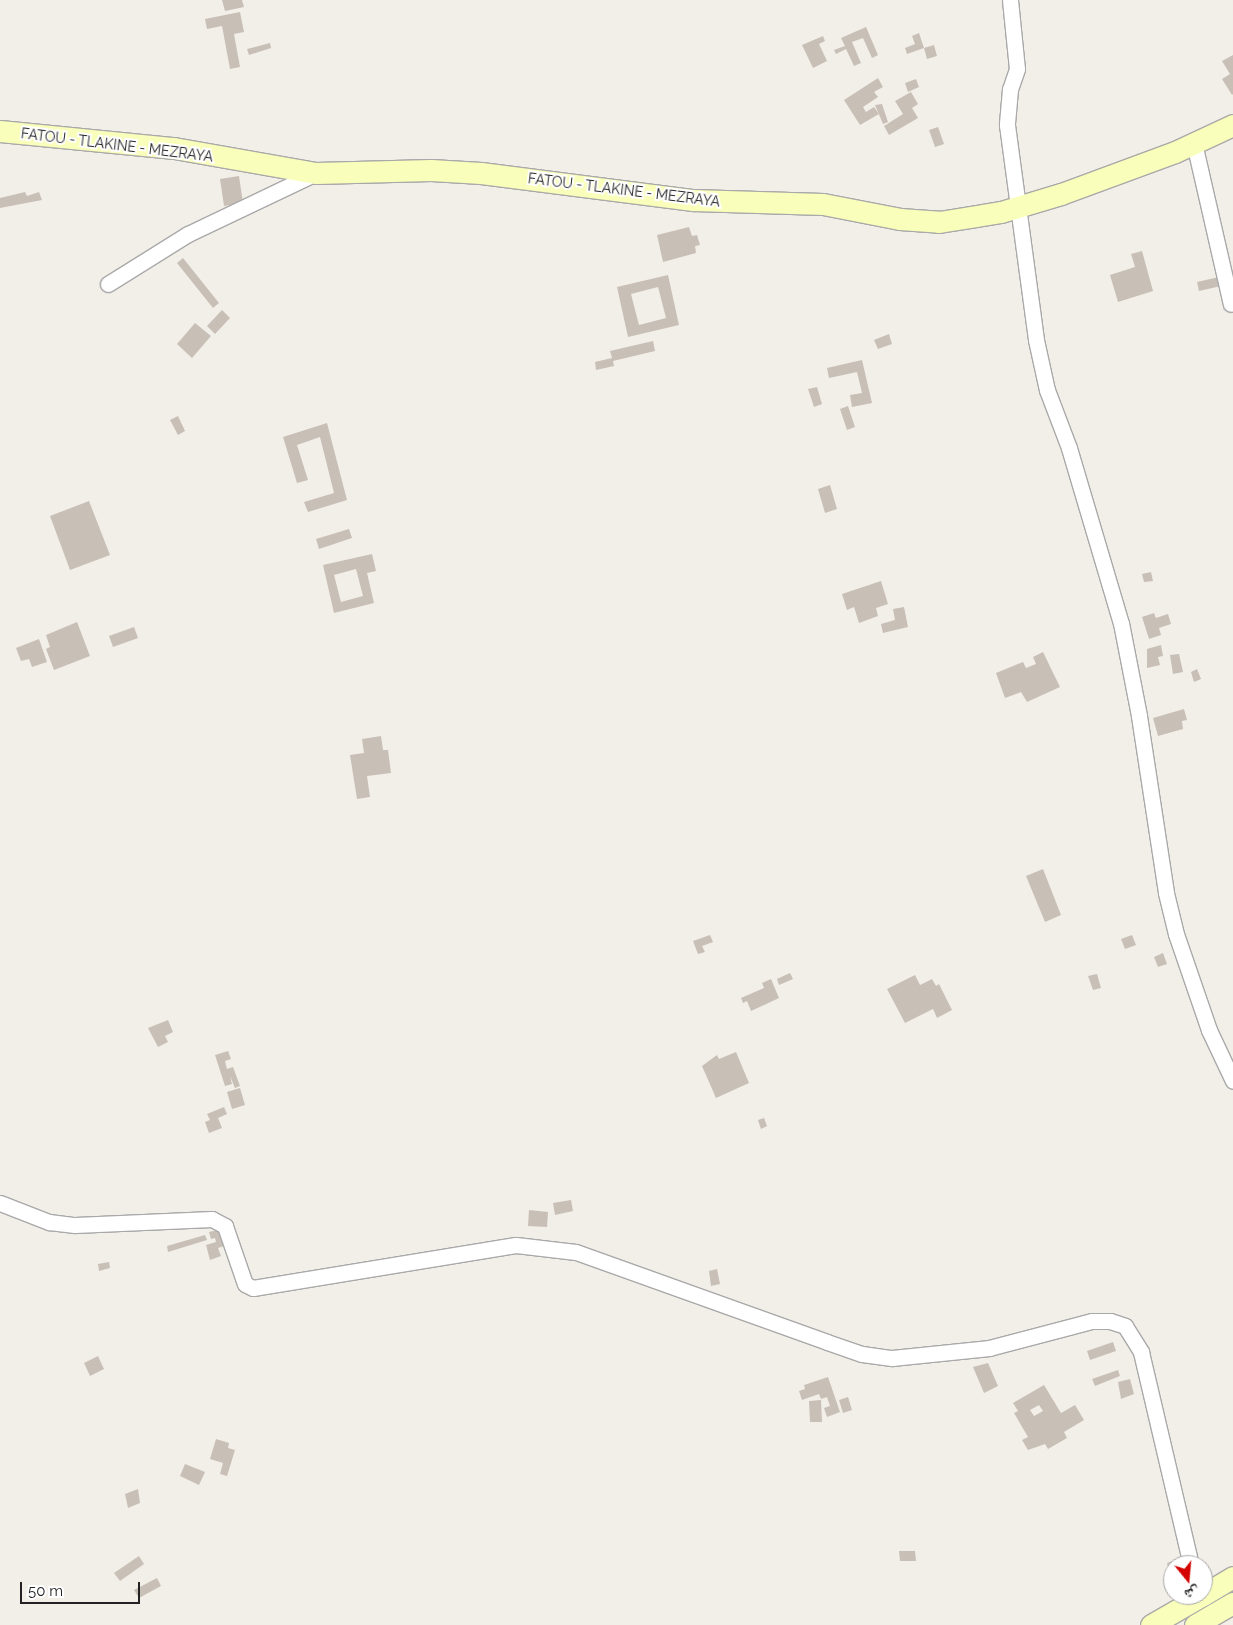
<!DOCTYPE html>
<meta charset="utf-8">
<style>
body{margin:0}
#map{position:relative;width:1233px;height:1625px;overflow:hidden;background:#f2efe8;font-family:Raleway,"Noto Naskh Arabic",sans-serif}
div>[style]{position:absolute}
[style*='--x']{left:calc(var(--x)*1px);top:calc(var(--y)*1px);width:calc(var(--w)*1px);rotate:calc(var(--a)*1deg)}
.building>*{inset:0;background:#c8bfb7}
.roads{filter:drop-shadow(1px 0 #a9a9a9) drop-shadow(-1px 0 #a9a9a9) drop-shadow(0 1px #a9a9a9) drop-shadow(0 -1px #a9a9a9)}
.street>*{height:15px;margin:-7.5px;padding:0 7.5px;transform-origin:7.5px;border-radius:7.5px;background:#fff}
.secondary>*{height:21px;margin:-10.5px;padding:0 10.5px;transform-origin:10.5px;border-radius:10.5px;background:#f9feba}
span{translate:-50% -50%;white-space:nowrap;text-align:center;line-height:1.15;-webkit-text-stroke:4px #fff;paint-order:stroke}
.street-label{font-size:14px;color:#222}
.north{position:absolute;left:1163px;top:1555px;width:50px;height:50px;box-sizing:border-box;background:#fff;border:1px solid #a7a7a7;border-radius:50%;rotate:163deg;font-size:14px;font-weight:700;line-height:20px;text-align:center;color:#222}
.north::after{content:'';display:block;margin:auto;width:18px;height:22px;background:#d30300;clip-path:polygon(50% 0,100% 100%,50% 72%,0 100%)}
.scale{position:absolute;left:20px;top:1582px;width:120px;height:22px;box-sizing:border-box;border:2px solid #222;border-top:0;padding-left:6px;font-size:15px;line-height:18px;white-space:nowrap;color:#222;-webkit-text-stroke:4px #fff;paint-order:stroke}
</style>
<div id="map">
<div class="building">
<i style="clip-path:polygon(222px 0,242px 0,244px 7px,225px 11px)"></i>
<i style="clip-path:polygon(240px 12px,244px 32px,234px 34px,240px 67px,230px 69px,222px 26px,207px 29px,205px 19px)"></i>
<i style="clip-path:polygon(866px 27px,878px 55px,872px 58px,863px 38px,852px 42px,861px 63px,854px 66px,846px 49px,836px 54px,834px 50px,845px 46px,841px 38px)"></i>
<i style="clip-path:polygon(919px 33px,924px 48px,934px 45px,937px 56px,927px 59px,924px 48px,907px 54px,905px 48px,915px 44px,912px 36px)"></i>
<i style="clip-path:polygon(823px 36px,825px 41px,819px 44px,827px 61px,813px 68px,802px 45px)"></i>
<i style="clip-path:polygon(270px 43px,271px 48px,249px 55px,247px 49px)"></i>
<i style="clip-path:polygon(1233px 55px,1233px 94px,1232px 95px,1222px 79px,1230px 74px,1222px 61px)"></i>
<i style="clip-path:polygon(878px 78px,883px 87px,874px 92px,878px 97px,863px 107px,866px 112px,874px 107px,879px 114px,860px 125px,844px 100px)"></i>
<i style="clip-path:polygon(916px 79px,919px 87px,908px 92px,905px 83px)"></i>
<i style="clip-path:polygon(911px 92px,918px 104px,912px 108px,918px 118px,889px 135px,884px 126px,903px 114px,895px 101px)"></i>
<i style="clip-path:polygon(882px 104px,888px 122px,883px 124px,875px 105px)"></i>
<i style="clip-path:polygon(938px 127px,944px 144px,935px 147px,929px 130px)"></i>
<i style="clip-path:polygon(239px 176px,243px 203px,224px 206px,220px 179px)"></i>
<i style="clip-path:polygon(25px 192px,27px 196px,39px 192px,42px 200px,0 208px,0 198px)"></i>
<i style="clip-path:polygon(689px 227px,692px 236px,697px 235px,700px 245px,695px 246px,696px 253px,663px 262px,657px 235px)"></i>
<i style="clip-path:polygon(1142px 251px,1153px 291px,1118px 302px,1110px 275px,1135px 267px,1131px 254px)"></i>
<i style="clip-path:polygon(183px 258px,219px 303px,213px 308px,177px 263px)"></i>
<i style="clip-path:polygon(evenodd,668px 275px,679px 325px,628px 337px,617px 287px,668px 275px,658px 287px,666px 318px,639px 325px,631px 294px,658px 287px)"></i>
<i style="clip-path:polygon(1219px 277px,1221px 286px,1199px 291px,1197px 282px)"></i>
<i style="clip-path:polygon(222px 310px,230px 318px,215px 334px,207px 326px)"></i>
<i style="clip-path:polygon(195px 323px,211px 336px,192px 358px,177px 344px)"></i>
<i style="clip-path:polygon(889px 334px,892px 344px,878px 349px,874px 340px)"></i>
<i style="clip-path:polygon(653px 341px,655px 351px,613px 361px,614px 366px,596px 370px,595px 362px,612px 358px,610px 351px)"></i>
<i style="clip-path:polygon(862px 360px,872px 403px,852px 407px,850px 395px,862px 393px,857px 372px,829px 378px,827px 368px)"></i>
<i style="clip-path:polygon(817px 387px,822px 404px,814px 407px,808px 389px)"></i>
<i style="clip-path:polygon(848px 406px,855px 427px,847px 430px,840px 409px)"></i>
<i style="clip-path:polygon(178px 416px,185px 431px,178px 435px,170px 420px)"></i>
<i style="clip-path:polygon(327px 423px,347px 500px,308px 512px,304px 502px,334px 493px,320px 437px,297px 445px,308px 480px,297px 483px,283px 437px)"></i>
<i style="clip-path:polygon(830px 485px,837px 509px,825px 513px,818px 489px)"></i>
<i style="clip-path:polygon(89px 501px,110px 555px,70px 570px,50px 516px)"></i>
<i style="clip-path:polygon(349px 529px,352px 538px,319px 549px,316px 539px)"></i>
<i style="clip-path:polygon(evenodd,372px 554px,376px 571px,367px 573px,374px 603px,334px 613px,323px 565px,372px 554px,356px 569px,363px 596px,341px 602px,334px 575px,356px 569px)"></i>
<i style="clip-path:polygon(1151px 572px,1153px 581px,1144px 582px,1142px 574px)"></i>
<i style="clip-path:polygon(881px 581px,888px 604px,876px 608px,878px 616px,859px 623px,854px 607px,847px 610px,842px 594px)"></i>
<i style="clip-path:polygon(904px 607px,908px 627px,883px 633px,881px 624px,895px 620px,893px 609px)"></i>
<i style="clip-path:polygon(1154px 613px,1156px 618px,1168px 614px,1171px 624px,1159px 628px,1161px 635px,1149px 639px,1142px 617px)"></i>
<i style="clip-path:polygon(77px 622px,90px 656px,54px 670px,46px 649px,50px 647px,46px 635px)"></i>
<i style="clip-path:polygon(134px 627px,138px 638px,113px 647px,109px 636px)"></i>
<i style="clip-path:polygon(39px 639px,47px 662px,32px 667px,29px 659px,21px 661px,16px 648px)"></i>
<i style="clip-path:polygon(1161px 645px,1163px 656px,1158px 657px,1160px 665px,1147px 668px,1147px 649px)"></i>
<i style="clip-path:polygon(1043px 652px,1060px 687px,1027px 702px,1021px 692px,1005px 698px,996px 673px,1023px 662px,1026px 668px,1036px 664px,1033px 657px)"></i>
<i style="clip-path:polygon(1179px 654px,1183px 672px,1173px 674px,1170px 655px)"></i>
<i style="clip-path:polygon(1197px 669px,1201px 679px,1194px 682px,1191px 672px)"></i>
<i style="clip-path:polygon(1184px 709px,1187px 720px,1182px 721px,1183px 729px,1158px 736px,1153px 718px)"></i>
<i style="clip-path:polygon(381px 736px,383px 750px,388px 750px,391px 773px,367px 776px,370px 797px,357px 799px,350px 755px,364px 753px,362px 739px)"></i>
<i style="clip-path:polygon(1043px 869px,1061px 915px,1045px 922px,1026px 876px)"></i>
<i style="clip-path:polygon(710px 935px,713px 942px,702px 946px,705px 952px,698px 954px,693px 941px)"></i>
<i style="clip-path:polygon(1132px 935px,1136px 945px,1125px 949px,1121px 939px)"></i>
<i style="clip-path:polygon(1163px 953px,1167px 964px,1158px 967px,1154px 957px)"></i>
<i style="clip-path:polygon(790px 973px,793px 979px,779px 985px,777px 979px)"></i>
<i style="clip-path:polygon(1097px 974px,1101px 988px,1093px 990px,1088px 976px)"></i>
<i style="clip-path:polygon(915px 975px,920px 985px,932px 979px,936px 986px,939px 984px,952px 1010px,937px 1018px,933px 1009px,905px 1023px,887px 989px)"></i>
<i style="clip-path:polygon(771px 979px,779px 998px,751px 1011px,747px 1001px,743px 1003px,741px 998px,764px 988px,762px 983px)"></i>
<i style="clip-path:polygon(168px 1020px,173px 1032px,165px 1036px,168px 1042px,158px 1047px,148px 1028px)"></i>
<i style="clip-path:polygon(228px 1051px,231px 1059px,225px 1061px,227px 1069px,233px 1067px,240px 1086px,235px 1088px,230px 1076px,232px 1084px,225px 1086px,215px 1055px)"></i>
<i style="clip-path:polygon(736px 1052px,749px 1083px,716px 1098px,702px 1066px,717px 1055px,719px 1059px)"></i>
<i style="clip-path:polygon(240px 1088px,245px 1105px,232px 1109px,227px 1092px)"></i>
<i style="clip-path:polygon(224px 1107px,227px 1114px,218px 1118px,222px 1128px,209px 1133px,205px 1122px,210px 1120px,207px 1114px)"></i>
<i style="clip-path:polygon(764px 1118px,767px 1126px,761px 1129px,758px 1120px)"></i>
<i style="clip-path:polygon(571px 1200px,573px 1211px,555px 1215px,553px 1203px)"></i>
<i style="clip-path:polygon(529px 1210px,548px 1212px,547px 1227px,528px 1226px)"></i>
<i style="clip-path:polygon(218px 1230px,227px 1245px,218px 1248px,221px 1256px,210px 1260px,206px 1245px,216px 1242px,215px 1238px,211px 1239px,209px 1232px)"></i>
<i style="clip-path:polygon(205px 1235px,207px 1240px,168px 1252px,167px 1246px)"></i>
<i style="clip-path:polygon(109px 1262px,110px 1268px,99px 1271px,98px 1264px)"></i>
<i style="clip-path:polygon(717px 1269px,720px 1284px,711px 1286px,709px 1271px)"></i>
<i style="clip-path:polygon(1113px 1342px,1116px 1351px,1090px 1360px,1087px 1351px)"></i>
<i style="clip-path:polygon(98px 1356px,104px 1369px,90px 1376px,84px 1363px)"></i>
<i style="clip-path:polygon(988px 1363px,998px 1386px,984px 1393px,973px 1367px)"></i>
<i style="clip-path:polygon(1118px 1370px,1120px 1376px,1095px 1386px,1092px 1379px)"></i>
<i style="clip-path:polygon(828px 1377px,840px 1412px,827px 1417px,824px 1408px,830px 1406px,827px 1397px,821px 1399px,819px 1394px,802px 1400px,799px 1391px,805px 1389px,804px 1385px)"></i>
<i style="clip-path:polygon(1130px 1379px,1134px 1394px,1121px 1399px,1118px 1382px)"></i>
<i style="clip-path:polygon(evenodd,1044px 1385px,1061px 1413px,1075px 1405px,1084px 1420px,1064px 1432px,1067px 1438px,1048px 1449px,1045px 1444px,1028px 1450px,1022px 1440px,1028px 1437px,1014px 1413px,1018px 1411px,1013px 1403px,1044px 1385px,1039px 1405px,1043px 1411px,1034px 1416px,1030px 1410px,1039px 1405px)"></i>
<i style="clip-path:polygon(848px 1397px,852px 1410px,843px 1413px,839px 1400px)"></i>
<i style="clip-path:polygon(821px 1400px,822px 1422px,810px 1422px,809px 1401px)"></i>
<i style="clip-path:polygon(216px 1439px,229px 1443px,228px 1448px,235px 1450px,227px 1476px,220px 1474px,223px 1463px,210px 1459px)"></i>
<i style="clip-path:polygon(185px 1464px,205px 1472px,199px 1485px,180px 1476px)"></i>
<i style="clip-path:polygon(138px 1489px,140px 1503px,128px 1508px,125px 1494px)"></i>
<i style="clip-path:polygon(899px 1551px,915px 1551px,916px 1561px,900px 1561px)"></i>
<i style="clip-path:polygon(139px 1556px,144px 1564px,120px 1581px,114px 1573px)"></i>
<i style="clip-path:polygon(1178px 1559px,1180px 1565px,1173px 1565px,1170px 1574px,1167px 1563px)"></i>
<i style="clip-path:polygon(157px 1578px,161px 1586px,139px 1598px,134px 1590px)"></i>
</div>
<div class="roads">
<div class="street">
<i style="--x:1010;--y:0;--w:69;--a:84.2"></i>
<i style="--x:1017;--y:69;--w:21;--a:109"></i>
<i style="--x:1010;--y:89;--w:36;--a:95"></i>
<i style="--x:1007;--y:125;--w:217;--a:82.3"></i>
<i style="--x:1036;--y:340;--w:51;--a:77.6"></i>
<i style="--x:1047;--y:390;--w:62;--a:69.2"></i>
<i style="--x:1069;--y:448;--w:183;--a:73.5"></i>
<i style="--x:1121;--y:623;--w:95;--a:79"></i>
<i style="--x:1139;--y:716;--w:179;--a:81.3"></i>
<i style="--x:1166;--y:893;--w:42;--a:76.3"></i>
<i style="--x:1176;--y:934;--w:102;--a:71"></i>
<i style="--x:1209;--y:1030;--w:56;--a:64.8"></i>
<i style="--x:1194;--y:143;--w:165;--a:77.1"></i>
<i style="--x:108;--y:284;--w:94;--a:-32"></i>
<i style="--x:188;--y:234;--w:142;--a:-25.5"></i>
<i style="--x:0;--y:1203;--w:53;--a:21.2"></i>
<i style="--x:49;--y:1222;--w:26;--a:7"></i>
<i style="--x:75;--y:1225;--w:137;--a:-2.5"></i>
<i style="--x:212;--y:1219;--w:15;--a:28"></i>
<i style="--x:225;--y:1226;--w:61;--a:71"></i>
<i style="--x:245;--y:1284;--w:9;--a:27"></i>
<i style="--x:253;--y:1288;--w:266;--a:-9.3"></i>
<i style="--x:516;--y:1245;--w:60;--a:6.7"></i>
<i style="--x:576;--y:1252;--w:267;--a:19.7"></i>
<i style="--x:827;--y:1342;--w:37;--a:19"></i>
<i style="--x:862;--y:1354;--w:30;--a:8"></i>
<i style="--x:892;--y:1358;--w:98;--a:-5.9"></i>
<i style="--x:989;--y:1348;--w:106;--a:-14.7"></i>
<i style="--x:1092;--y:1321;--w:18;--a:0"></i>
<i style="--x:1110;--y:1321;--w:16;--a:18"></i>
<i style="--x:1125;--y:1326;--w:31;--a:58"></i>
<i style="--x:1141;--y:1352;--w:219;--a:76.8"></i>
</div>
<div class="secondary">
<i style="--x:0;--y:131;--w:175;--a:5.6"></i>
<i style="--x:174;--y:148;--w:144;--a:10"></i>
<i style="--x:316;--y:173;--w:115;--a:-1.5"></i>
<i style="--x:431;--y:170;--w:50;--a:3.4"></i>
<i style="--x:481;--y:173;--w:214;--a:7.3"></i>
<i style="--x:693;--y:200;--w:130;--a:1.8"></i>
<i style="--x:823;--y:204;--w:78;--a:11"></i>
<i style="--x:900;--y:219;--w:39;--a:4"></i>
<i style="--x:939;--y:222;--w:63;--a:-9.2"></i>
<i style="--x:1001;--y:212;--w:63;--a:-16.7"></i>
<i style="--x:1061;--y:194;--w:121;--a:-20.2"></i>
<i style="--x:1175;--y:152;--w:64;--a:-25"></i>
<i style="--x:1203;--y:1595;--w:35;--a:-31"></i>
<i style="--x:1151;--y:1625;--w:60;--a:-30"></i>
<i style="--x:1195;--y:1625;--w:44;--a:-30.1"></i>
</div>
</div>
<div class="street-label">
<span style="left:117px;top:145px;rotate:7deg">FATOU - TLAKINE - MEZRAYA</span>
<span style="left:624px;top:190px;rotate:7deg">FATOU - TLAKINE - MEZRAYA</span>
</div>
<div class="north">ش</div>
<div class="scale">50 m</div>
</div>
